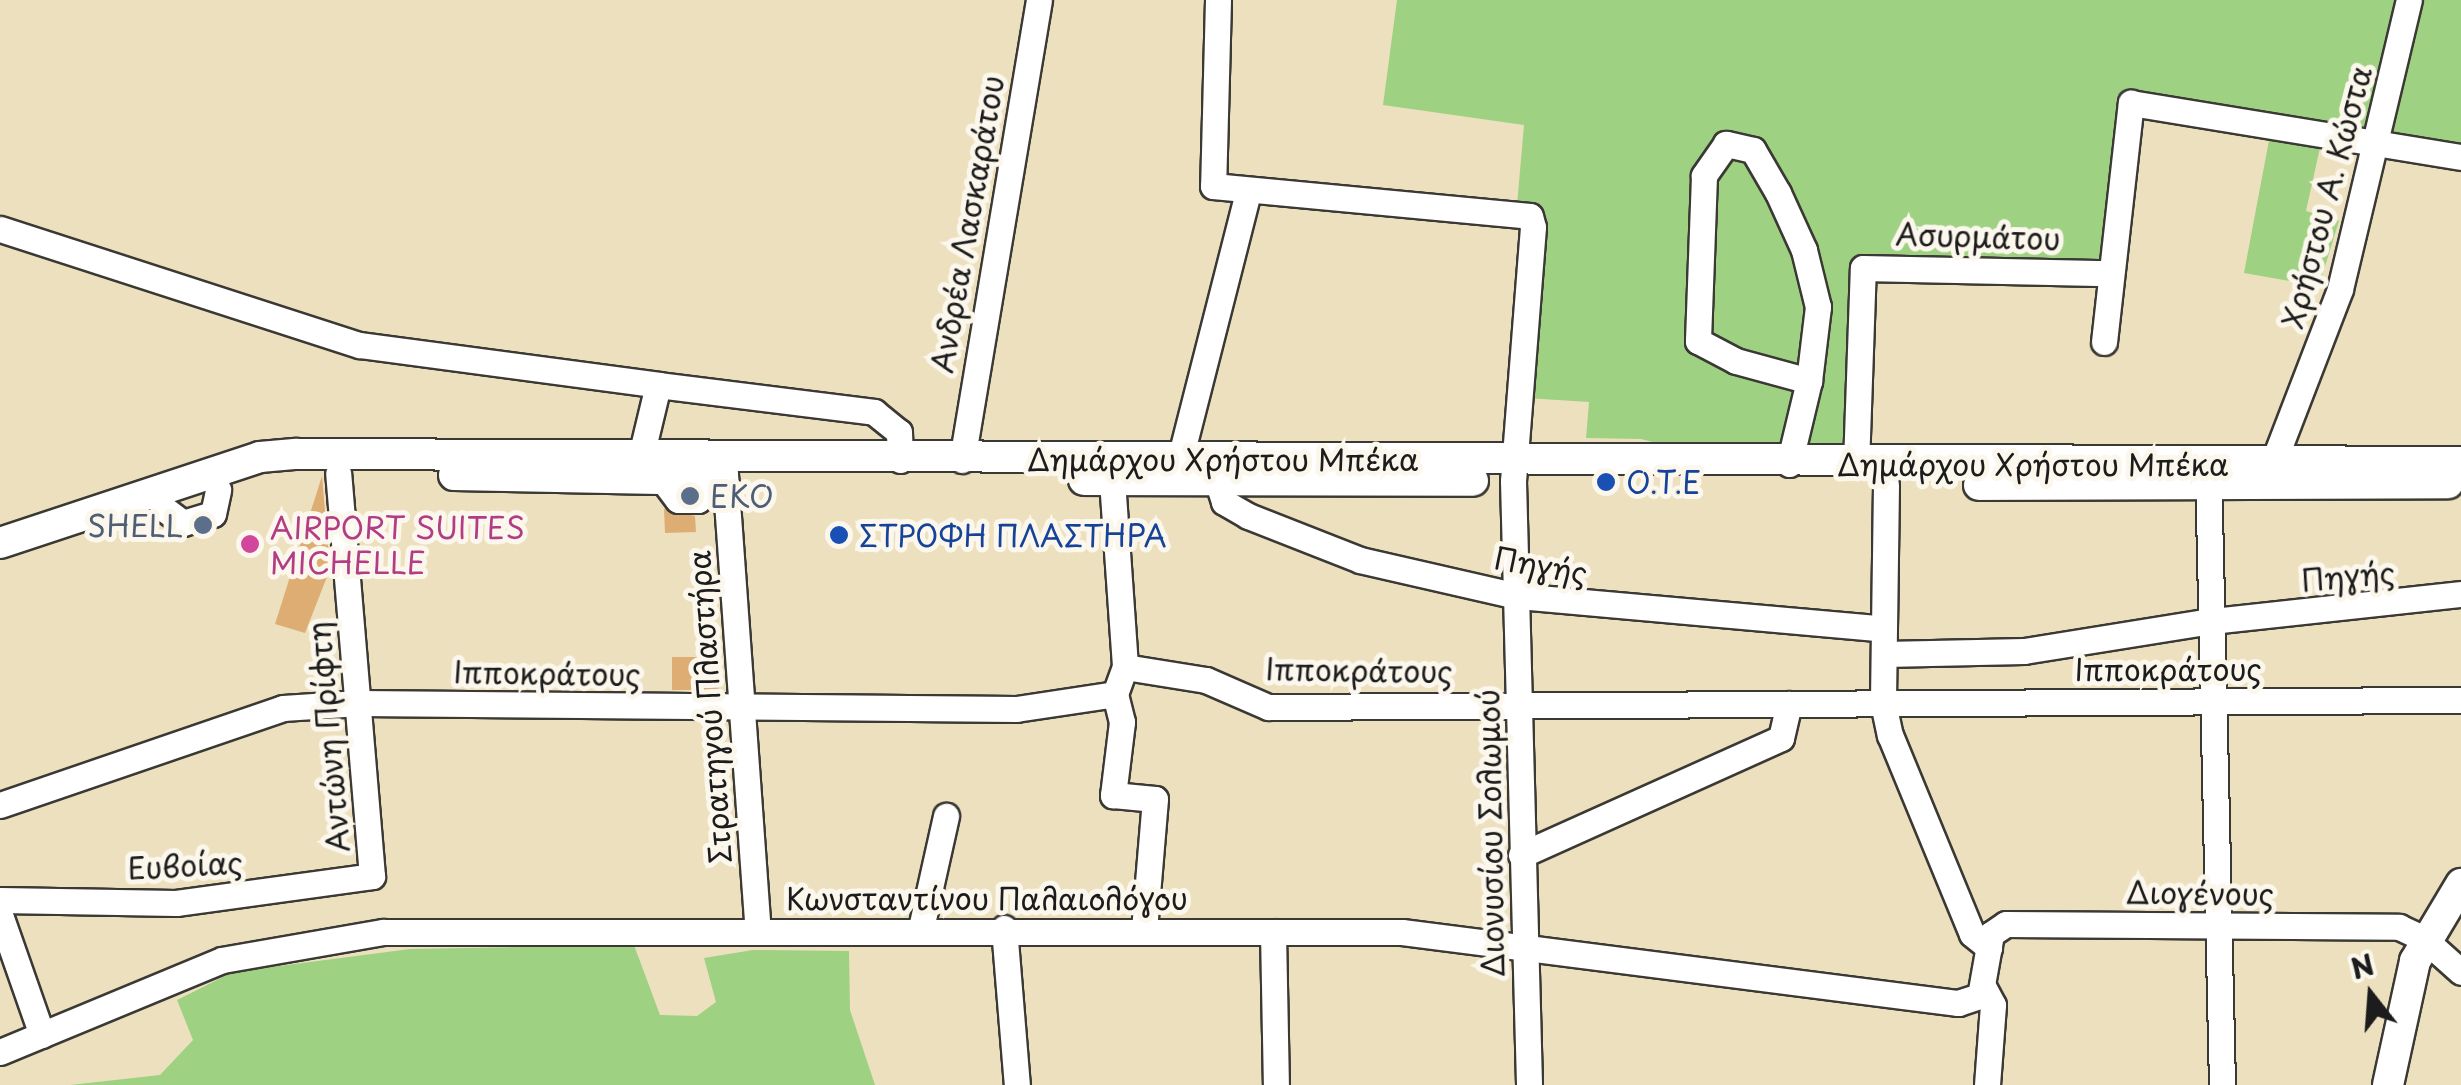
<!DOCTYPE html>
<meta charset="utf-8">
<style>
body{margin:0}
#map{position:relative;width:2461px;height:1085px;overflow:hidden;background:#ede0bf;font-family:"Playpen Sans",sans-serif}
div>[style]{position:absolute}
[style*='--x']{left:calc(var(--x)*1px);top:calc(var(--y)*1px);width:calc(var(--w)*1px);rotate:calc(var(--a)*1deg)}
.green>*{inset:0;background:#9ed182}
.building>*{inset:0;background:#ddad73}
.roads{filter:drop-shadow(2px 0 #3b3934) drop-shadow(-2px 0 #3b3934) drop-shadow(0 2px #3b3934) drop-shadow(0 -2px #3b3934)}
.minor>*{height:25px;margin:-12.5px;padding:0 12.5px;transform-origin:12.5px;border-radius:12.5px;background:#fff}
.major>*{height:30px;margin:-15px;padding:0 15px;transform-origin:15px;border-radius:15px;background:#fff}
.dots>*{width:28px;height:28px;translate:-50% -50%;box-sizing:border-box;border:5px solid #fbf7ec;border-radius:50%}
span{translate:-50% -50%;white-space:nowrap;text-align:center;line-height:1.15;-webkit-text-stroke:10px #fbf7ec;paint-order:stroke}
.street-label{font-size:30px;color:#1c1c1c}
.transit-label{font-size:30px;color:#164399}
.left{translate:0 -50%;text-align:left}
.service-label{font-size:30px;color:#4e5e75}
.right{translate:-100% -50%;text-align:right}
.hotel-label{font-size:30px;color:#b23c85}
.north{position:absolute;left:2321px;top:945px;width:100px;height:100px;-webkit-text-stroke:8px #fbf7ec;paint-order:stroke;rotate:343deg;font-size:28px;font-weight:700;line-height:40px;text-align:center;color:#1c1c1c}
.north::after{content:'';display:block;margin:auto;width:35px;height:45px;background:#1c1c1c;clip-path:polygon(50% 0,100% 100%,50% 72%,0 100%)}
</style>
<div id="map">
<div class="green">
<i style="clip-path:polygon(1397px 0,2461px 0,2461px 170px,2321px 143px,2306px 211px,2339px 221px,2319px 286px,2244px 273px,2270px 135px,2117px 95px,2107px 259px,1854px 259px,1848px 449px,1675px 448px,1641px 439px,1586px 438px,1589px 402px,1526px 398px,1541px 208px,1517px 205px,1524px 125px,1383px 105px)"></i>
<i style="clip-path:polygon(634px 945px,660px 1015px,697px 1016px,716px 1002px,704px 958px,753px 950px,849px 951px,850px 1010px,875px 1085px,70px 1085px,160px 1075px,193px 1040px,177px 1000px,233px 972px,410px 949px)"></i>
</div>
<div class="building">
<i style="clip-path:polygon(322px 476px,330px 569px,305px 633px,275px 624px)"></i>
<i style="clip-path:polygon(664px 509px,695px 516px,696px 532px,665px 533px)"></i>
<i style="clip-path:polygon(672px 657px,720px 657px,719px 690px,672px 690px)"></i>
</div>
<div class="roads">
<div class="minor">
<i style="--x:1218;--y:0;--w:186;--a:91.5"></i>
<i style="--x:1213;--y:186;--w:318;--a:5.4"></i>
<i style="--x:1530;--y:216;--w:11;--a:75"></i>
<i style="--x:1533;--y:227;--w:255;--a:94.5"></i>
<i style="--x:1513;--y:481;--w:604;--a:88.48"></i>
<i style="--x:0;--y:229;--w:378;--a:17.9"></i>
<i style="--x:360;--y:345;--w:301;--a:7.6"></i>
<i style="--x:658;--y:385;--w:73;--a:103.5"></i>
<i style="--x:2104;--y:342;--w:241;--a:-83.6"></i>
<i style="--x:2131;--y:103;--w:334;--a:9.3"></i>
<i style="--x:658;--y:385;--w:218;--a:7.1"></i>
<i style="--x:874;--y:412;--w:32;--a:39"></i>
<i style="--x:899;--y:432;--w:28;--a:88"></i>
<i style="--x:1180;--y:459;--w:275;--a:-75.7"></i>
<i style="--x:724;--y:460;--w:470;--a:85.9"></i>
<i style="--x:962;--y:460;--w:466;--a:-80.5"></i>
<i style="--x:2273;--y:463;--w:186;--a:-68.9"></i>
<i style="--x:2340;--y:289;--w:297;--a:-76.6"></i>
<i style="--x:1789;--y:464;--w:85;--a:-76.5"></i>
<i style="--x:1809;--y:381;--w:75;--a:-83.1"></i>
<i style="--x:1818;--y:307;--w:59;--a:-103.8"></i>
<i style="--x:1804;--y:250;--w:63;--a:-114.5"></i>
<i style="--x:1778;--y:193;--w:50;--a:-120.2"></i>
<i style="--x:1753;--y:150;--w:28;--a:-167"></i>
<i style="--x:1726;--y:144;--w:39;--a:125"></i>
<i style="--x:1704;--y:176;--w:165;--a:92.1"></i>
<i style="--x:1698;--y:341;--w:43;--a:27.8"></i>
<i style="--x:1736;--y:361;--w:76;--a:15.3"></i>
<i style="--x:1856;--y:465;--w:197;--a:-88"></i>
<i style="--x:1863;--y:268;--w:245;--a:1.2"></i>
<i style="--x:2208;--y:468;--w:617;--a:88.7"></i>
<i style="--x:662;--y:479;--w:26;--a:53"></i>
<i style="--x:678;--y:500;--w:20;--a:0"></i>
<i style="--x:698;--y:500;--w:26;--a:-50"></i>
<i style="--x:1112;--y:480;--w:187;--a:86"></i>
<i style="--x:1217;--y:480;--w:23;--a:72"></i>
<i style="--x:1224;--y:502;--w:28;--a:30"></i>
<i style="--x:1248;--y:516;--w:120;--a:21.4"></i>
<i style="--x:1360;--y:560;--w:161;--a:12.9"></i>
<i style="--x:1517;--y:596;--w:368;--a:5.1"></i>
<i style="--x:1886;--y:485;--w:218;--a:90.8"></i>
<i style="--x:1883;--y:703;--w:33;--a:78"></i>
<i style="--x:1890;--y:735;--w:215;--a:67.6"></i>
<i style="--x:1972;--y:934;--w:22;--a:39"></i>
<i style="--x:163;--y:508;--w:25;--a:37"></i>
<i style="--x:183;--y:523;--w:31;--a:-17"></i>
<i style="--x:213;--y:514;--w:25;--a:-78"></i>
<i style="--x:1884;--y:654;--w:140;--a:-1.2"></i>
<i style="--x:2024;--y:651;--w:190;--a:-9.1"></i>
<i style="--x:2212;--y:621;--w:250;--a:-6.2"></i>
<i style="--x:1115;--y:694;--w:29;--a:76"></i>
<i style="--x:1122;--y:722;--w:74;--a:97"></i>
<i style="--x:1113;--y:795;--w:42;--a:5.4"></i>
<i style="--x:1155;--y:799;--w:131;--a:94.8"></i>
<i style="--x:0;--y:805;--w:299;--a:-18.9"></i>
<i style="--x:283;--y:708;--w:76;--a:-3.8"></i>
<i style="--x:359;--y:703;--w:657;--a:0.52"></i>
<i style="--x:1016;--y:709;--w:100;--a:-8.6"></i>
<i style="--x:1115;--y:694;--w:29;--a:-70"></i>
<i style="--x:1125;--y:667;--w:82;--a:9.1"></i>
<i style="--x:1206;--y:680;--w:68;--a:23.5"></i>
<i style="--x:1268;--y:707;--w:1193;--a:-0.34"></i>
<i style="--x:1521;--y:855;--w:285;--a:-24.2"></i>
<i style="--x:1781;--y:738;--w:35;--a:-77"></i>
<i style="--x:0;--y:900;--w:176;--a:1"></i>
<i style="--x:176;--y:903;--w:198;--a:-7.8"></i>
<i style="--x:372;--y:876;--w:404;--a:-94.8"></i>
<i style="--x:0;--y:915;--w:127;--a:70.7"></i>
<i style="--x:921;--y:928;--w:115;--a:-77.4"></i>
<i style="--x:1004;--y:928;--w:158;--a:85.3"></i>
<i style="--x:1273;--y:932;--w:153;--a:88.9"></i>
<i style="--x:1984;--y:988;--w:19;--a:62"></i>
<i style="--x:1993;--y:1005;--w:80;--a:94.3"></i>
<i style="--x:0;--y:1052;--w:240;--a:-22.5"></i>
<i style="--x:222;--y:960;--w:163;--a:-9.9"></i>
<i style="--x:383;--y:932;--w:1019;--a:0"></i>
<i style="--x:1402;--y:932;--w:561;--a:7.28"></i>
<i style="--x:1958;--y:1003;--w:23;--a:-18"></i>
<i style="--x:1980;--y:996;--w:63;--a:-79.9"></i>
<i style="--x:1991;--y:934;--w:18;--a:-34"></i>
<i style="--x:2006;--y:924;--w:393;--a:0.4"></i>
<i style="--x:2399;--y:927;--w:26;--a:25"></i>
<i style="--x:2423;--y:938;--w:51;--a:41.8"></i>
</div>
<div class="major">
<i style="--x:454;--y:475;--w:269;--a:1.1"></i>
<i style="--x:1084;--y:480;--w:389;--a:0.1"></i>
<i style="--x:1979;--y:485;--w:469;--a:-0.2"></i>
<i style="--x:0;--y:543;--w:274;--a:-18.3"></i>
<i style="--x:260;--y:457;--w:37;--a:-5"></i>
<i style="--x:297;--y:454;--w:2164;--a:0.21"></i>
<i style="--x:2388;--y:1085;--w:127;--a:-77.7"></i>
<i style="--x:2415;--y:961;--w:90;--a:-59.1"></i>
</div>
</div>
<div class="dots">
<i style="left:1606px;top:482px;background:#1a4fb4"></i>
<i style="left:690px;top:496px;background:#5c6f8a"></i>
<i style="left:203px;top:525px;background:#5c6f8a"></i>
<i style="left:839px;top:535px;background:#1a4fb4"></i>
<i style="left:250px;top:544px;background:#d1479c"></i>
</div>
<div class="street-label">
<span style="left:2326px;top:197px;rotate:-75deg">Χρήστου Α. Κώστα</span>
<span style="left:967px;top:224px;rotate:-80deg">Ανδρέα Λασκαράτου</span>
<span style="left:1978px;top:236px;rotate:2deg">Ασυρμάτου</span>
<span style="left:1223px;top:459px">Δημάρχου Χρήστου Μπέκα</span>
<span style="left:2033px;top:464px">Δημάρχου Χρήστου Μπέκα</span>
<span style="left:1541px;top:565px;rotate:10deg">Πηγής</span>
<span style="left:2348px;top:576px;rotate:-5deg">Πηγής</span>
<span style="left:2168px;top:669px">Ιπποκράτους</span>
<span style="left:1359px;top:670px;rotate:1deg">Ιπποκράτους</span>
<span style="left:547px;top:673px;rotate:1deg">Ιπποκράτους</span>
<span style="left:709px;top:707px;rotate:-94deg">Στρατηγού Πλαστήρα</span>
<span style="left:328px;top:737px;rotate:-95deg">Αντώνη Πρίφτη</span>
<span style="left:1490px;top:833px;rotate:-91deg">Διονυσίου Σολωμού</span>
<span style="left:185px;top:865px;rotate:-3deg">Ευβοίας</span>
<span style="left:2200px;top:893px;rotate:1deg">Διογένους</span>
<span style="left:987px;top:898px">Κωνσταντίνου Παλαιολόγου</span>
</div>
<div class="transit-label">
<span class="left" style="left:1626px;top:482px">Ο.Τ.Ε</span>
<span class="left" style="left:859px;top:535px">ΣΤΡΟΦΗ ΠΛΑΣΤΗΡΑ</span>
</div>
<div class="service-label">
<span class="left" style="left:710px;top:496px">ΕΚΟ</span>
<span class="right" style="left:183px;top:525px">SHELL</span>
</div>
<div class="hotel-label">
<span class="left" style="left:270px;top:544px">AIRPORT SUITES<br>MICHELLE</span>
</div>
<div class="north">N</div>
</div>
